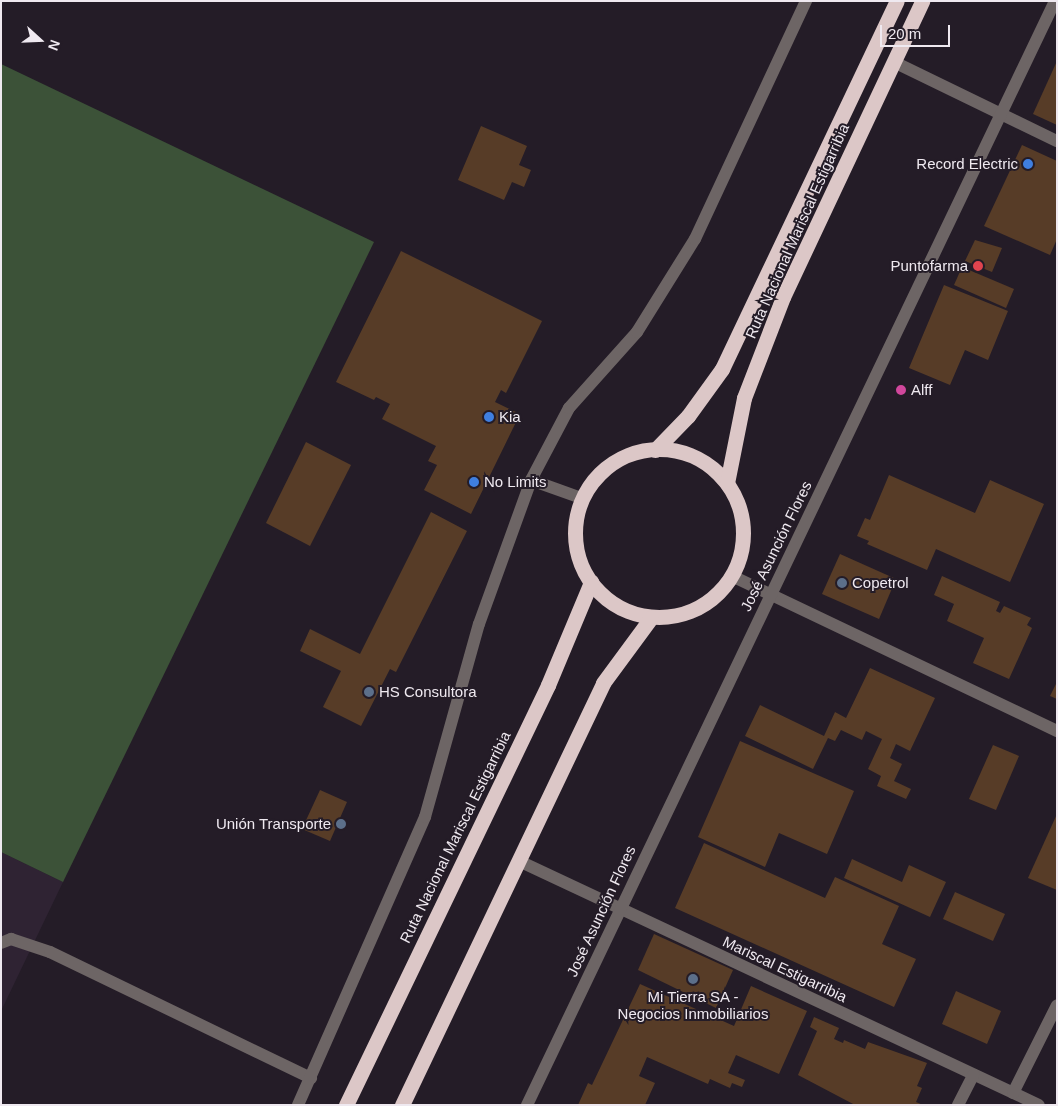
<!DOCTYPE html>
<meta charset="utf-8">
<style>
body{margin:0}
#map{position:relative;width:1058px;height:1106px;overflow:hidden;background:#241c27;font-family:Arial,sans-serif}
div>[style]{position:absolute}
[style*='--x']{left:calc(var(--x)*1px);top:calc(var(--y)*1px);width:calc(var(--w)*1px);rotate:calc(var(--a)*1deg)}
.built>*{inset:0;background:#2f2333}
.forest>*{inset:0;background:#3c5238}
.building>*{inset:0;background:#573c27}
.lane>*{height:12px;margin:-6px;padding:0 6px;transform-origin:6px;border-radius:6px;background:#6d6565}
.street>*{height:12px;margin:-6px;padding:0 6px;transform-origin:6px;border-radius:6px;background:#6d6565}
.highway>*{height:15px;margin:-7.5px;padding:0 7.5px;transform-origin:7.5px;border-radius:7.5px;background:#dcc7c7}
.highway>.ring{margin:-7.5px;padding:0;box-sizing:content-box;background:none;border:15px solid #dcc7c7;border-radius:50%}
.dots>*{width:14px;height:14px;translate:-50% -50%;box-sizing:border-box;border:2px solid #241c27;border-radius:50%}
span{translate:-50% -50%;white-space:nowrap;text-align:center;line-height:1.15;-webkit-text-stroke:4px #241c27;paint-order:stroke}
.poi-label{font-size:15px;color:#efe9f0}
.right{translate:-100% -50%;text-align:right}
.left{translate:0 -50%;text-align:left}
.street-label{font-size:15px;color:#efe9f0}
.frame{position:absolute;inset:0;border:2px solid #efe9f0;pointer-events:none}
.north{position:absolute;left:15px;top:15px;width:50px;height:50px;-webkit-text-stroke:4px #241c27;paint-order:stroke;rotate:110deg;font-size:14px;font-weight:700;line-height:20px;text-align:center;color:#efe9f0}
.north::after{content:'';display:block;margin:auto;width:18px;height:22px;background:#efe9f0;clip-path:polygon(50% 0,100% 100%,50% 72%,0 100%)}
.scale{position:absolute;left:880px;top:25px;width:70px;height:22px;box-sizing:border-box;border:2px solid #efe9f0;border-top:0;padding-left:6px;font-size:15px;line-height:18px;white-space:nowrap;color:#efe9f0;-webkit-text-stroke:4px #241c27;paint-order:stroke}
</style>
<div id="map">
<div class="built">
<i style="clip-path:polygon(1px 852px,63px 882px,1px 1011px)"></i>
</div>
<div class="forest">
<i style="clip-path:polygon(1px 64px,374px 242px,63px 882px,1px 852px)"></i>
</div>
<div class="building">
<i style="clip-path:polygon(1057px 61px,1057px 125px,1033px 114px)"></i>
<i style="clip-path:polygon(481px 126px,527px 146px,519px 165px,531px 170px,524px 187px,512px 182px,504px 200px,458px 180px)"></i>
<i style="clip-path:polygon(1022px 145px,1057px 161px,1057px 239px,1050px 255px,984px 226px)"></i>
<i style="clip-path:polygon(975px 240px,1002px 248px,992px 272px,965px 261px)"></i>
<i style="clip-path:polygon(401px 251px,542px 321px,506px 393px,501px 390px,495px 402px,520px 414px,471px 514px,424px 490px,437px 465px,428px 461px,436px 446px,382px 419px,390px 404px,376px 397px,374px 400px,336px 382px)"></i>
<i style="clip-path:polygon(962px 267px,1014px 289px,1006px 308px,954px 285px)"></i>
<i style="clip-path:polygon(944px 285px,1008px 311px,988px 360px,965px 350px,950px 385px,909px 368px)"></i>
<i style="clip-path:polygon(306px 442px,351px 465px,310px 546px,266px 523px)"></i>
<i style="clip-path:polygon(889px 475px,975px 513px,990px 480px,1044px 504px,1010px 582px,936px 549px,927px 570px,867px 544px,869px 541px,857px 536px,865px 518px,870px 520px)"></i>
<i style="clip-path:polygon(431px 512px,467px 531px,396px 672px,390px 669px,361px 726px,323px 707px,341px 671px,300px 651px,310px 629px,360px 654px)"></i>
<i style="clip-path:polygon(840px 554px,896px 579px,879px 619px,822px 594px)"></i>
<i style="clip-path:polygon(942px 576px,1000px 602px,996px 611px,1000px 613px,1004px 606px,1031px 618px,1027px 625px,1032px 628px,1009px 679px,973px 663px,984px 638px,947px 621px,954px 604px,934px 595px)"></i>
<i style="clip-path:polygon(870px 668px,935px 698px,910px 751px,896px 744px,890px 758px,902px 764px,894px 781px,911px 789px,906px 799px,877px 786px,881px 776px,868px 769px,882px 739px,866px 731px,862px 740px,841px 730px,835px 741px,828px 738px,813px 769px,745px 736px,760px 705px,824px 736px,835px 712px,846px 718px)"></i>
<i style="clip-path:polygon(1057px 682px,1057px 699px,1050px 696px)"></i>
<i style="clip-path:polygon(740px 741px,854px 791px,827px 854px,779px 833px,765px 867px,698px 837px)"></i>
<i style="clip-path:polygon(993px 745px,1019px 756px,996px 810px,969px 799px)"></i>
<i style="clip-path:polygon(320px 790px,347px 802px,330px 841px,302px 829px)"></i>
<i style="clip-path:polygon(1057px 814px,1057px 890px,1028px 878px)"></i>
<i style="clip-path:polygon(704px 843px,825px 898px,835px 877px,899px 906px,882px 944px,916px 959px,894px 1007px,675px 908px)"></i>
<i style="clip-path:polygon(852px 859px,902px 882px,909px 865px,946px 882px,930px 917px,844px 878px)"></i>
<i style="clip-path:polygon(955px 892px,1005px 914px,993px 941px,943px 919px)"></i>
<i style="clip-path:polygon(654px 934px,733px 970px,716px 1008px,638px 970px)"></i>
<i style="clip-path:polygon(640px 984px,734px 1026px,751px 986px,807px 1011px,779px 1074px,736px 1055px,728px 1073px,745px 1080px,742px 1087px,732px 1083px,730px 1088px,710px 1079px,708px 1084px,647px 1057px,639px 1076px,655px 1083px,645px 1105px,578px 1105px,588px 1083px,592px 1085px)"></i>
<i style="clip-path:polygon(956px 991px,1001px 1011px,987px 1044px,942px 1024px)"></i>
<i style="clip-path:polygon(814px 1017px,839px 1028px,834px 1039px,843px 1043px,844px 1040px,865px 1049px,868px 1042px,927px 1063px,917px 1086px,922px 1088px,916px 1102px,923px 1105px,855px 1105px,798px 1075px,817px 1031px,810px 1027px)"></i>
</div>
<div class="lane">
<i style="--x:1;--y:943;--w:11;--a:-22"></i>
<i style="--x:11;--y:939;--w:41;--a:18.4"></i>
<i style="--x:50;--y:952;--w:290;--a:25.8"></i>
</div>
<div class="street">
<i style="--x:894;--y:62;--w:181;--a:25.9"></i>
<i style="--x:531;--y:480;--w:53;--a:19.8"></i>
<i style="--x:732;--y:576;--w:360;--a:25.5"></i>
<i style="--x:519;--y:861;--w:574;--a:25.14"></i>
<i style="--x:1013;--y:1093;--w:98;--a:-63.4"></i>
<i style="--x:298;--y:1105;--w:315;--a:-66.2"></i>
<i style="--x:425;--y:817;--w:200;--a:-74.4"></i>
<i style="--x:479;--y:624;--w:153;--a:-70.1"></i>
<i style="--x:531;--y:480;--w:81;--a:-62.2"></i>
<i style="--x:569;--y:408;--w:102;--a:-48.2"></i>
<i style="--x:637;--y:332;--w:110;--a:-58.1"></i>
<i style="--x:695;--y:239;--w:263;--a:-65"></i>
<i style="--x:527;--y:1105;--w:1224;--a:-64.44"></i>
<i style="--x:958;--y:1105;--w:34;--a:-63"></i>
</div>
<div class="highway">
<i class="ring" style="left:575px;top:449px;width:153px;height:153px"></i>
<i style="--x:655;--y:450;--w:47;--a:-45.9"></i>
<i style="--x:688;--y:416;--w:58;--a:-54.1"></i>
<i style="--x:722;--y:369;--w:407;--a:-64.6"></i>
<i style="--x:727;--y:483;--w:87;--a:-78.7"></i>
<i style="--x:744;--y:398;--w:108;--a:-68.9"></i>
<i style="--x:783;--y:297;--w:327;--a:-64.8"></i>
<i style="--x:346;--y:1105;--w:466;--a:-64.3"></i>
<i style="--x:548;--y:685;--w:112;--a:-67.3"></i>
<i style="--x:402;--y:1105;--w:467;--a:-64.5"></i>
<i style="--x:603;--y:683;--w:81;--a:-53.6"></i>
</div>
<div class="dots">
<i style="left:1028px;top:164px;background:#3f7fe0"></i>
<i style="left:978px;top:266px;background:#e0444e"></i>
<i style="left:901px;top:390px;background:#d1479c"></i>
<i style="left:489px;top:417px;background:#3f7fe0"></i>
<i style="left:474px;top:482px;background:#3f7fe0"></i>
<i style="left:842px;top:583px;background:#5c6f8a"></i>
<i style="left:369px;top:692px;background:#5c6f8a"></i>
<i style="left:341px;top:824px;background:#5c6f8a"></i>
<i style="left:693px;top:979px;background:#5c6f8a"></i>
</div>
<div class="poi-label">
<span class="right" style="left:1018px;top:164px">Record Electric</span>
<span class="right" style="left:968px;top:266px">Puntofarma</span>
<span class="left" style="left:911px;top:390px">Alff</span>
<span class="left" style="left:499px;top:417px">Kia</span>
<span class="left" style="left:484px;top:482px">No Limits</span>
<span class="left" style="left:852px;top:583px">Copetrol</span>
<span class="left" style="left:379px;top:692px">HS Consultora</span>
<span class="right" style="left:331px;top:824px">Unión Transporte</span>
<span style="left:693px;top:1005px">Mi Tierra SA -<br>Negocios Inmobiliarios</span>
</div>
<div class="street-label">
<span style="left:797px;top:231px;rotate:-66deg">Ruta Nacional Mariscal Estigarribia</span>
<span style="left:776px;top:546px;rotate:-64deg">José Asunción Flores</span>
<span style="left:455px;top:837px;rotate:-64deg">Ruta Nacional Mariscal Estigarribia</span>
<span style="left:601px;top:911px;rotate:-65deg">José Asunción Flores</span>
<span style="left:785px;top:969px;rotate:25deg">Mariscal Estigarribia</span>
</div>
<div class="frame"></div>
<div class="north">N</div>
<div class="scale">20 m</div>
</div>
